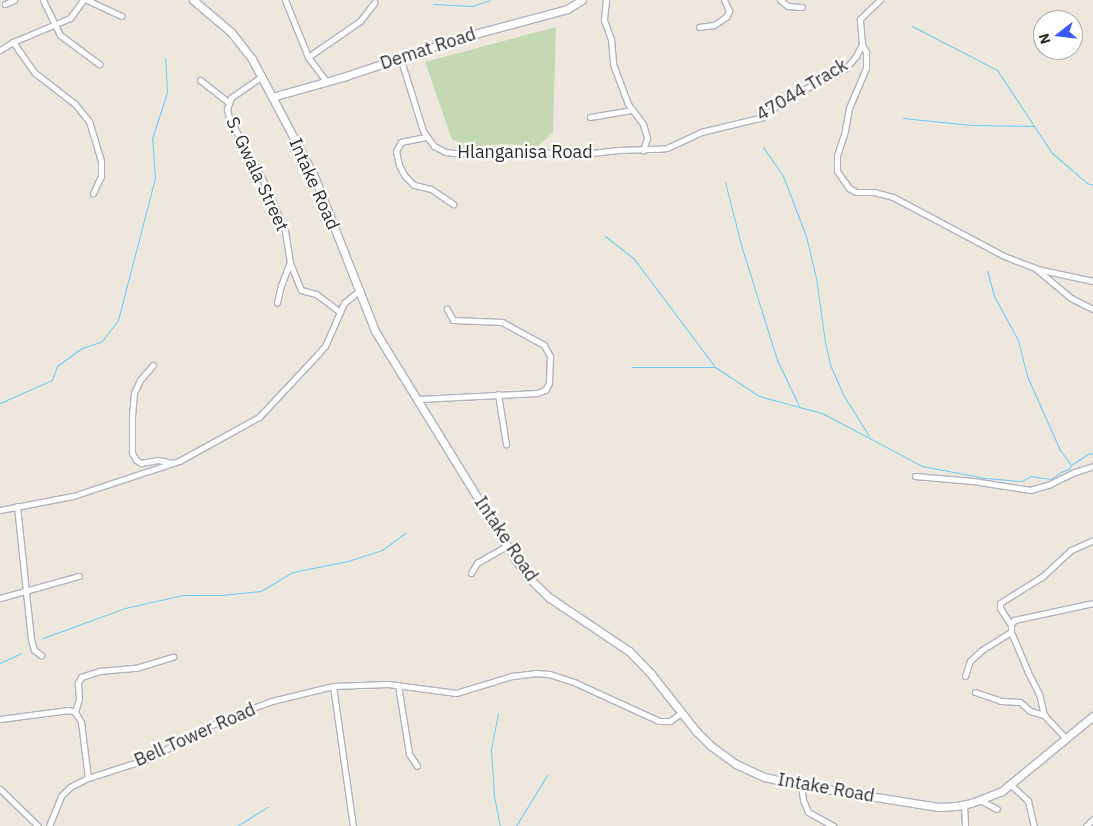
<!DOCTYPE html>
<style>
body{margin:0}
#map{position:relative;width:1093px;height:826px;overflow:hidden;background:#eee7dd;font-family:"IBM Plex Sans",sans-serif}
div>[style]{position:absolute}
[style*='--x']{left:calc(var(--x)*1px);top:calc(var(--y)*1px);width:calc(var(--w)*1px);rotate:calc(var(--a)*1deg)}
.cemetery>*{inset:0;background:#c4d9b3}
.stream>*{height:1px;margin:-0.5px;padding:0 0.5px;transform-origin:0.5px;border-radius:0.5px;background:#6acdf7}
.roads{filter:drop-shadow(1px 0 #b1b3c0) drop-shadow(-1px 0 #b1b3c0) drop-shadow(0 1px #b1b3c0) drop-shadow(0 -1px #b1b3c0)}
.street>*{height:5px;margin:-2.5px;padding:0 2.5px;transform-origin:2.5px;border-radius:2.5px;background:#fff}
.secondary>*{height:7px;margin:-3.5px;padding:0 3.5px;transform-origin:3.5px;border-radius:3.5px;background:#fff}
span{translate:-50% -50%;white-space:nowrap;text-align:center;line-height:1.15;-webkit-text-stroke:4.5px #fff;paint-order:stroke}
.street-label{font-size:18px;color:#2c2c2c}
.north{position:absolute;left:1033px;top:10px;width:50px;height:50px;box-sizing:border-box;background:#fff;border:1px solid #ababab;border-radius:50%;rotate:254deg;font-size:14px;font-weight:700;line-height:20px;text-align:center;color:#2c2c2c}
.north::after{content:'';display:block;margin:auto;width:18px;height:22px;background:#3958ff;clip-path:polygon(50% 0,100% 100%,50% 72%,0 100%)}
</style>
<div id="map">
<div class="cemetery">
<i style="clip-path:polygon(556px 27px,553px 132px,538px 146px,502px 144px,461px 148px,460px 142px,452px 140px,425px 62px)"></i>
</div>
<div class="stream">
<i style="--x:433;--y:4;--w:39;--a:3"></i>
<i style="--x:472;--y:6;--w:19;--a:-18"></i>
<i style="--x:912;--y:26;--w:96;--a:27.4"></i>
<i style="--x:997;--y:70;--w:100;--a:56.5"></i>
<i style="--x:1052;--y:153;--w:46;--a:40.6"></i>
<i style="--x:1087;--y:183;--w:6;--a:18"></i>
<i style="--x:903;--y:118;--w:69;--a:5.8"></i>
<i style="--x:972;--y:125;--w:62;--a:0.9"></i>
<i style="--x:763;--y:147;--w:35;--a:55"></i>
<i style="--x:783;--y:176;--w:64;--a:69"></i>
<i style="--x:806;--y:236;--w:43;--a:76.6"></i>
<i style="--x:816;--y:278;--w:65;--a:82"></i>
<i style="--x:825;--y:342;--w:26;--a:77"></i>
<i style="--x:831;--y:367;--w:32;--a:66"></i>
<i style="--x:844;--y:396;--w:47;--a:58"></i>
<i style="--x:725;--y:182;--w:68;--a:75.6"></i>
<i style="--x:742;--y:248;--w:117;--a:72.6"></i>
<i style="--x:777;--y:360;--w:51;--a:64.4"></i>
<i style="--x:605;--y:236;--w:37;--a:38"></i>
<i style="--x:634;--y:259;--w:135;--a:53.1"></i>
<i style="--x:715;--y:367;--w:53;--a:33.4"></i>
<i style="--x:759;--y:396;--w:65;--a:15.1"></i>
<i style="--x:822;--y:413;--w:113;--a:27.9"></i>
<i style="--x:922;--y:466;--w:64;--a:10.8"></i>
<i style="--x:985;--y:478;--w:37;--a:5"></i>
<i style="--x:1022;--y:481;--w:10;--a:-29"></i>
<i style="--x:1031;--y:476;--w:20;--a:9"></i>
<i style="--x:1051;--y:479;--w:12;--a:-35"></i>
<i style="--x:1061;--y:472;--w:9;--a:-21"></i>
<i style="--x:1069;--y:469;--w:4;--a:-63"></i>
<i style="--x:1071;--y:465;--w:20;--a:-33"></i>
<i style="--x:1088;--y:454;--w:5;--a:-11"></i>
<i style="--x:987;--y:271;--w:26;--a:74"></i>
<i style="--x:994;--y:296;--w:50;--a:61.4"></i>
<i style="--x:1018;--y:340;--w:37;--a:76"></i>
<i style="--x:1027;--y:376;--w:81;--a:66"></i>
<i style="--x:1060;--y:450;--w:17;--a:54"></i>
<i style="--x:632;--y:367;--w:82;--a:0"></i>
<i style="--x:0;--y:403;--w:57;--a:-23.9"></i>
<i style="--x:52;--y:380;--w:15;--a:-70"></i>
<i style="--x:57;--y:366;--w:31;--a:-36"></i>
<i style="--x:82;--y:348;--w:20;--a:-18"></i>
<i style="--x:101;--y:342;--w:28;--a:-52"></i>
<i style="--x:118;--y:320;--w:147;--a:-75.4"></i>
<i style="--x:155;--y:178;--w:39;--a:-94"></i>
<i style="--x:152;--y:139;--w:49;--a:-72.3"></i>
<i style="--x:167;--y:92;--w:34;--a:-93"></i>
<i style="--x:43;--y:638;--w:87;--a:-20.1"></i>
<i style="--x:125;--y:608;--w:59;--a:-12.6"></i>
<i style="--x:183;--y:595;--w:39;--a:0"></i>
<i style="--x:222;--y:595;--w:39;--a:-6"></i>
<i style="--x:261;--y:591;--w:37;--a:-31"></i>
<i style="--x:293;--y:572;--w:56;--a:-11.3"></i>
<i style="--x:348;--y:561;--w:36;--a:-18"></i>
<i style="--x:382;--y:550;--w:29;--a:-36"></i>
<i style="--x:0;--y:663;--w:23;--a:-25"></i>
<i style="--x:498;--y:713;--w:38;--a:101"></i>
<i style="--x:491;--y:750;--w:46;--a:86.3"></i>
<i style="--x:494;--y:796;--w:31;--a:79"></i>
<i style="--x:237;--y:826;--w:36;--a:-32"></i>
<i style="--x:516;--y:826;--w:60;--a:-58.7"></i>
</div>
<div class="roads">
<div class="street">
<i style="--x:43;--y:0;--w:39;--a:64"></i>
<i style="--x:60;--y:35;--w:49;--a:36.6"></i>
<i style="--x:87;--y:0;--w:38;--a:25"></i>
<i style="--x:285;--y:0;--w:61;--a:68"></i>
<i style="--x:308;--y:57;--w:30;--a:53"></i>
<i style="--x:606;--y:0;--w:20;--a:96"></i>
<i style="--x:604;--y:20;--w:20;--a:70"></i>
<i style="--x:611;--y:39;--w:25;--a:85"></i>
<i style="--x:613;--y:64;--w:43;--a:69.4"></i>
<i style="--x:628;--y:104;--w:25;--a:53"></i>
<i style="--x:643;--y:124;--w:15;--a:74"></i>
<i style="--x:647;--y:138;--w:13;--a:108"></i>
<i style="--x:780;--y:0;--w:10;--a:37"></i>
<i style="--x:788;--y:6;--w:14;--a:4"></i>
<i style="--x:5;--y:4;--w:10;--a:-24"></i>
<i style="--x:699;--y:27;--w:15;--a:-8"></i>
<i style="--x:714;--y:25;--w:14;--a:-34"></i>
<i style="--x:726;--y:17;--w:7;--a:-63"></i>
<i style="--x:729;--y:11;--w:12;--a:-114"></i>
<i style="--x:13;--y:42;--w:38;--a:55"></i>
<i style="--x:35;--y:73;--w:51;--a:37.8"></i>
<i style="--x:75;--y:104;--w:22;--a:51"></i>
<i style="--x:89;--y:121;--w:42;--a:73.3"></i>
<i style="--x:101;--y:161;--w:15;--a:90"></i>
<i style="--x:101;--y:176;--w:19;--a:115"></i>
<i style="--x:862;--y:44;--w:9;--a:63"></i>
<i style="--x:866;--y:52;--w:16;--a:90"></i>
<i style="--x:866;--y:68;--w:43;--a:113"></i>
<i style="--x:849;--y:108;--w:23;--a:100"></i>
<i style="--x:845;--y:131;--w:25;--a:108"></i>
<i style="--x:837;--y:155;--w:16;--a:90"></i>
<i style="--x:837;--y:171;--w:21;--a:55"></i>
<i style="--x:849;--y:188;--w:8;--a:30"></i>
<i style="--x:856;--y:192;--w:18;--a:0"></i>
<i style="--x:874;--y:192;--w:20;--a:15"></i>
<i style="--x:893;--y:197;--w:126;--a:28"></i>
<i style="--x:1004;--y:256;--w:33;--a:21"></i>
<i style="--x:1035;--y:268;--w:47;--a:39.8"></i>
<i style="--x:1071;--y:298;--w:25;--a:27"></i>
<i style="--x:0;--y:50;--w:15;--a:-32"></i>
<i style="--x:13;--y:42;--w:62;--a:-22.8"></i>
<i style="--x:70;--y:18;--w:22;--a:-54"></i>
<i style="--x:308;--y:57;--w:63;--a:-34.7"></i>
<i style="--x:360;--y:21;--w:24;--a:-52"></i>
<i style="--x:400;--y:57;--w:77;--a:72.7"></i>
<i style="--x:423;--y:131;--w:19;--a:54"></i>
<i style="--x:434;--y:146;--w:13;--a:27"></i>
<i style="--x:446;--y:152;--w:9;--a:6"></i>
<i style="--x:455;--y:153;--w:74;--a:-1.5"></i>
<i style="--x:529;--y:151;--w:44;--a:5.2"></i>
<i style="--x:573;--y:155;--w:46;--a:-6.2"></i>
<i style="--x:619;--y:150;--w:38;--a:-2"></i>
<i style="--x:657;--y:149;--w:10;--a:-6"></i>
<i style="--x:667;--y:148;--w:38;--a:-25"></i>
<i style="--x:701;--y:132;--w:64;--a:-13.6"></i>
<i style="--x:763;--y:117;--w:28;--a:-39"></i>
<i style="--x:785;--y:99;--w:68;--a:-26.9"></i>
<i style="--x:846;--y:68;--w:16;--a:-50"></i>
<i style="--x:856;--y:56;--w:13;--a:-63"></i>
<i style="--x:862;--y:44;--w:25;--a:-95"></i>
<i style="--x:860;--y:19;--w:28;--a:-44"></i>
<i style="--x:262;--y:76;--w:38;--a:145"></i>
<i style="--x:231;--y:98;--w:12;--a:110"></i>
<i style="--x:227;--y:109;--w:9;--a:77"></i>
<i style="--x:229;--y:118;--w:80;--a:61.5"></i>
<i style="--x:267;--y:188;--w:47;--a:67.3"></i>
<i style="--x:285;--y:231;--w:31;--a:81"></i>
<i style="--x:290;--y:262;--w:25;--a:111"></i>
<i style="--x:281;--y:285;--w:18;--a:103"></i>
<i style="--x:200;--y:80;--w:36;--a:38"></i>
<i style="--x:590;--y:117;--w:43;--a:-9.5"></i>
<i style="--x:426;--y:137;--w:25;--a:169"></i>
<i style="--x:401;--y:142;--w:10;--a:119"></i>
<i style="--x:396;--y:151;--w:14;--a:78"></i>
<i style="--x:399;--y:165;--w:11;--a:63"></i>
<i style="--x:404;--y:175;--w:14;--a:45"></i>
<i style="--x:414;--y:185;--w:17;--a:13"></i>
<i style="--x:431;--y:189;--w:27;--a:34"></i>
<i style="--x:290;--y:263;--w:29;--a:68"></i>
<i style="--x:301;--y:290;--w:16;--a:15"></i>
<i style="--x:316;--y:294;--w:30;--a:37"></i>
<i style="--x:1037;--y:269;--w:57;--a:12.1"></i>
<i style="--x:153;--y:365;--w:20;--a:131"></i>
<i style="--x:140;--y:380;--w:14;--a:115"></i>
<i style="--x:134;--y:393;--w:21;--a:95"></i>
<i style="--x:132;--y:414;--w:39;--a:90"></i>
<i style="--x:132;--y:453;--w:8;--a:60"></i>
<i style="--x:136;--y:460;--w:6;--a:31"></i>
<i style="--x:141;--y:463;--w:17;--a:-10"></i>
<i style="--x:158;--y:460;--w:15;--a:11"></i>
<i style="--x:498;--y:394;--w:51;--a:80.9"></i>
<i style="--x:419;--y:399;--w:118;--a:-2.9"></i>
<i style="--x:537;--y:393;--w:9;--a:-21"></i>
<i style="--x:545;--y:390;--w:8;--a:-60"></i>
<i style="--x:549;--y:383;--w:27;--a:-88"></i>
<i style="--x:550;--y:356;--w:13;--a:-119"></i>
<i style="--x:544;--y:345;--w:48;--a:-151.3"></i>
<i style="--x:502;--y:322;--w:49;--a:-177.7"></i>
<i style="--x:453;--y:320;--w:13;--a:-119"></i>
<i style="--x:915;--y:476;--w:58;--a:4.9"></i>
<i style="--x:973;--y:481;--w:58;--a:9"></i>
<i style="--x:1030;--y:490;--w:19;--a:-16"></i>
<i style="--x:1048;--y:485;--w:30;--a:-26"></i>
<i style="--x:1075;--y:472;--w:19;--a:-18"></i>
<i style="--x:17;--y:506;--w:134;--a:84"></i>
<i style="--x:31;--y:639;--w:11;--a:75"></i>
<i style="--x:34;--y:650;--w:9;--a:36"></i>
<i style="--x:0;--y:510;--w:74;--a:-10.9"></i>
<i style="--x:73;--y:496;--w:112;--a:-18.3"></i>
<i style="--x:179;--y:461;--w:91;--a:-28.8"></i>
<i style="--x:259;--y:417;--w:86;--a:-46.9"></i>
<i style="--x:318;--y:354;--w:11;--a:-49"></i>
<i style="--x:325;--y:346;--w:47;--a:-66.2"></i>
<i style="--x:344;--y:303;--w:21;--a:-39"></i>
<i style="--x:471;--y:573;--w:12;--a:-59"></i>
<i style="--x:477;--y:563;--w:34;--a:-30"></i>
<i style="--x:0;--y:598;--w:82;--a:-15.6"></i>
<i style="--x:1011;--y:625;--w:6;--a:-59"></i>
<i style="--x:1014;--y:620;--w:81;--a:-12.1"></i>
<i style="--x:965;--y:676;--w:16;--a:-72"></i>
<i style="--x:970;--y:661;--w:16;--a:-43"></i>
<i style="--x:982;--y:650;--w:34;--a:-32"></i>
<i style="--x:398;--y:685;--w:70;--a:80.9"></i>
<i style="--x:409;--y:754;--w:14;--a:56"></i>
<i style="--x:333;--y:686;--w:141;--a:81.9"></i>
<i style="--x:975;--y:692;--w:28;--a:19"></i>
<i style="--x:1001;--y:701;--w:19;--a:3"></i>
<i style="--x:1020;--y:702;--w:13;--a:42"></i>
<i style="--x:1030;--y:711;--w:15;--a:16"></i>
<i style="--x:1044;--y:715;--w:33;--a:47"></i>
<i style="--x:75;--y:712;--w:14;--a:-73"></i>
<i style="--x:79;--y:699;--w:16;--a:-94"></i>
<i style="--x:78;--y:683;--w:7;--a:-63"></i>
<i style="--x:81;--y:677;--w:19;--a:-18"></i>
<i style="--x:99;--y:671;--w:37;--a:-5"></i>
<i style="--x:136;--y:668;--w:39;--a:-17"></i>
<i style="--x:1044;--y:715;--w:22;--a:-103"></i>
<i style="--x:1039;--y:694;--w:25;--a:-117"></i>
<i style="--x:1028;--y:672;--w:43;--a:-113"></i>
<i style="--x:1011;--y:632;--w:7;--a:-90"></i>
<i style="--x:1011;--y:625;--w:20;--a:-123"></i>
<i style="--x:1000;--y:608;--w:5;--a:-90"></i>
<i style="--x:1000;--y:603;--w:51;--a:-32.1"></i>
<i style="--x:1043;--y:576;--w:38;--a:-43"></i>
<i style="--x:1071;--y:550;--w:24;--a:-24"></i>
<i style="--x:0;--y:719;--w:69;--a:-7.5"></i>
<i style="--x:68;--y:710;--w:7;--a:16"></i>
<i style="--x:75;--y:712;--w:12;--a:59"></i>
<i style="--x:81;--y:722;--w:56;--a:82.9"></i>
<i style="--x:1010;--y:784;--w:25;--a:43"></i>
<i style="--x:1028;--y:801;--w:26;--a:77"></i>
<i style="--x:801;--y:785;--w:15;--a:82"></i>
<i style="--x:803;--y:800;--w:13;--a:67"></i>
<i style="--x:808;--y:812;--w:29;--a:29"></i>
<i style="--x:0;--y:789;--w:53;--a:44.2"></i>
<i style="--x:980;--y:800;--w:19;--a:28"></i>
<i style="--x:964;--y:805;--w:21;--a:87"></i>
<i style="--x:49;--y:826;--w:32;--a:-68"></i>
<i style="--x:61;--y:796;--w:13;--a:-45"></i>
<i style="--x:70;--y:787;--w:20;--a:-27"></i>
<i style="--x:88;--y:778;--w:65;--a:-17.9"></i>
<i style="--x:150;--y:758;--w:65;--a:-28.5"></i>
<i style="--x:207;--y:727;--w:47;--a:-22.7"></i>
<i style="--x:250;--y:709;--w:23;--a:-20"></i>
<i style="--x:272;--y:701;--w:63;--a:-13.8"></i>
<i style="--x:333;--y:686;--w:55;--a:-2.1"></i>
<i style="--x:388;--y:684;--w:69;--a:7.5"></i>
<i style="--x:456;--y:693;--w:59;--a:-16.9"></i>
<i style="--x:512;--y:676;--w:23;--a:-7"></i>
<i style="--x:535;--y:673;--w:14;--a:4"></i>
<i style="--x:549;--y:674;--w:28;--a:18"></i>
<i style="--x:576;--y:683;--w:91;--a:24.6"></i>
<i style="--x:659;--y:721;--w:11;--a:0"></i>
<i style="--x:670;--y:721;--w:14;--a:-36"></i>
<i style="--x:1086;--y:826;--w:10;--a:-45"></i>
</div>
<div class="secondary">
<i style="--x:193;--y:0;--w:50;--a:40.1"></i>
<i style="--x:231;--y:32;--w:34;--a:52"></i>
<i style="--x:252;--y:59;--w:132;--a:62.1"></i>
<i style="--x:314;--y:176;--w:167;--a:68.5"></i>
<i style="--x:375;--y:331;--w:268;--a:58.4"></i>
<i style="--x:515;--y:559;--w:24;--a:54"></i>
<i style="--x:529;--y:578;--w:29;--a:44"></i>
<i style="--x:550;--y:598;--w:95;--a:33.9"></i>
<i style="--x:629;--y:651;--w:32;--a:46"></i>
<i style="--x:651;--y:674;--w:73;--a:51.7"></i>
<i style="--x:696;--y:731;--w:21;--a:45"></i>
<i style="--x:711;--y:746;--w:31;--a:36"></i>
<i style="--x:736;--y:764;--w:31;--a:25"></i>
<i style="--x:764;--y:777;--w:38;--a:12"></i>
<i style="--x:801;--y:785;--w:139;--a:9.1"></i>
<i style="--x:938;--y:807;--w:18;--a:-3"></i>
<i style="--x:956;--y:806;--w:15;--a:-11"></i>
<i style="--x:971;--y:803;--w:33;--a:-21"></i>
<i style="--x:1002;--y:791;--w:118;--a:-39.5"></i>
<i style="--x:272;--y:97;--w:77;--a:-15.8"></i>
<i style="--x:346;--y:76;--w:116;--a:-18.6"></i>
<i style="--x:456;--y:39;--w:115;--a:-15.1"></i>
<i style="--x:567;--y:9;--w:17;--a:-31"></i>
</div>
</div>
<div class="street-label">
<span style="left:428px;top:49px;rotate:-18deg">Demat Road</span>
<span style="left:802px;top:90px;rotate:-31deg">47044 Track</span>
<span style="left:525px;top:152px">Hlanganisa Road</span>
<span style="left:257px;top:174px;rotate:65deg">S. Gwala Street</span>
<span style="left:314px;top:184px;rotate:66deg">Intake Road</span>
<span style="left:506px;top:539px;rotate:56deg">Intake Road</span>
<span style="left:195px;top:735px;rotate:-24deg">Bell Tower Road</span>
<span style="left:826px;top:788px;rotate:10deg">Intake Road</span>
</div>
<div class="north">N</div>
</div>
